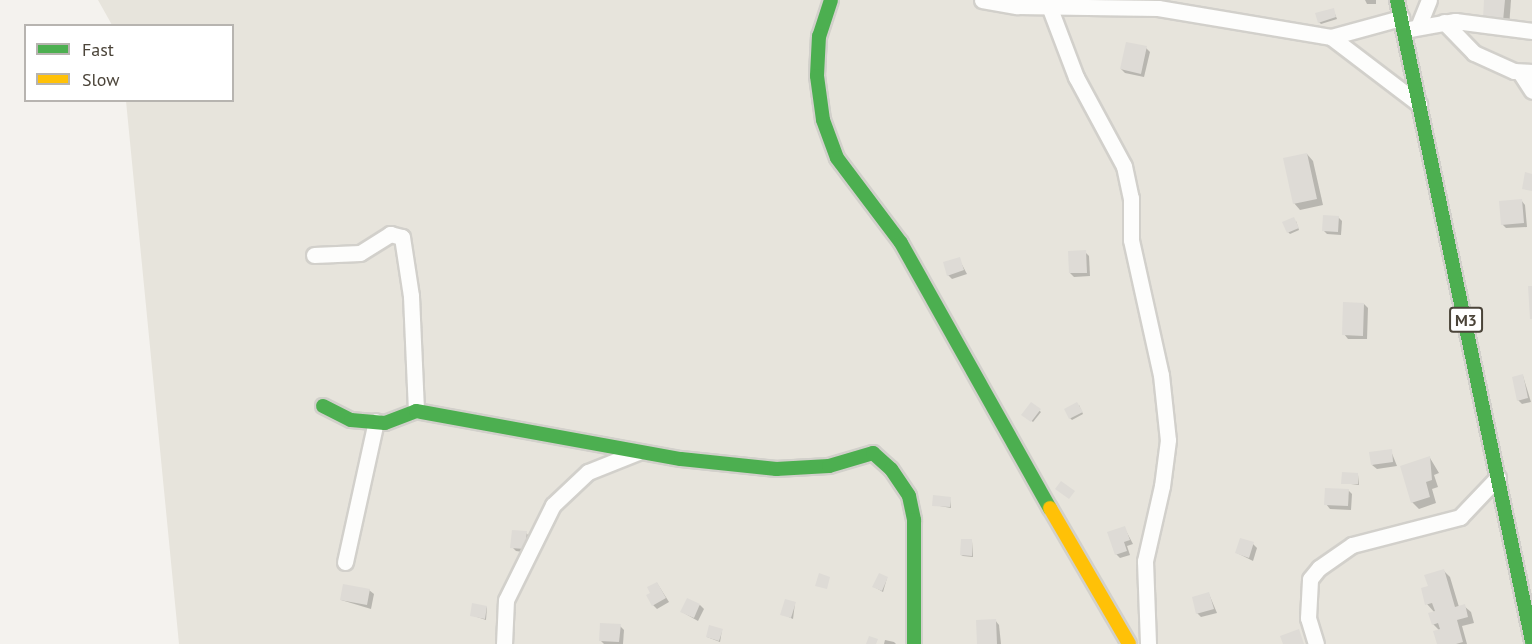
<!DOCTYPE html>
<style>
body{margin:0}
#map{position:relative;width:1532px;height:644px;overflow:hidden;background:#f4f2ee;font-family:"PT Sans",sans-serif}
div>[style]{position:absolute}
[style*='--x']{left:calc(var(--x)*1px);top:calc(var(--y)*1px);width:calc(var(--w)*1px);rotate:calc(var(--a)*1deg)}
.residential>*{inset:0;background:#e7e4dc}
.shadow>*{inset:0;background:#0003}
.building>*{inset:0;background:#dedbd6}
.roads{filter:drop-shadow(2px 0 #d2d0cb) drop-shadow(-2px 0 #d2d0cb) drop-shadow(0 2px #d2d0cb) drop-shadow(0 -2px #d2d0cb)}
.street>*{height:15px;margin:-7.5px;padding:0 7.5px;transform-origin:7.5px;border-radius:7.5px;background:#fdfdfc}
.fast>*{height:14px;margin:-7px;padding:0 7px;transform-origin:7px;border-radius:7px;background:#4caf50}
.slow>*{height:14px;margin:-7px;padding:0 7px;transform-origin:7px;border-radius:7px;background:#ffc107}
span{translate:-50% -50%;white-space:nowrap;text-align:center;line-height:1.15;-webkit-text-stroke:4.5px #fff;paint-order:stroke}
.shield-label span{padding:2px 4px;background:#fff;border:2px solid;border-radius:4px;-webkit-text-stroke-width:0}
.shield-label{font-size:16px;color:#4b4439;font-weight:700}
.legend{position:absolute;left:24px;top:24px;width:210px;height:78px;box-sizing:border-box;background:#fff;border:2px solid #b7b4b0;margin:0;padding:8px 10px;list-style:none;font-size:18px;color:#4b4439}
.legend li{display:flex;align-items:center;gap:12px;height:30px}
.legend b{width:30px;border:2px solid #b7b4b0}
</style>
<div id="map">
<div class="residential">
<i style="clip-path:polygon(98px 0,1532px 0,1532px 644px,179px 644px,126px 101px,232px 100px,232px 26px,112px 25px)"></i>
</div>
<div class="shadow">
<i style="clip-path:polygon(1365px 0,1376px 0,1376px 4px,1367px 4px)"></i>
<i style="clip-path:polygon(1486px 0,1511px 0,1509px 27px)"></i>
<i style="clip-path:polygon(1333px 9px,1337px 19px,1321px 24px,1319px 22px)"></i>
<i style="clip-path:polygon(1146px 48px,1150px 52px,1144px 77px,1125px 73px,1121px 69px)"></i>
<i style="clip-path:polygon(1307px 154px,1313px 161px,1323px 205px,1300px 210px,1294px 203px)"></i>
<i style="clip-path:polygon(1521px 200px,1525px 205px,1527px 227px,1506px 228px,1502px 224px)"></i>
<i style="clip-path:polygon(1338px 217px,1342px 221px,1341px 235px,1327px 234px,1323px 230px)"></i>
<i style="clip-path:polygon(1296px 221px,1299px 230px,1290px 234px,1288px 232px)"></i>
<i style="clip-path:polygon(1085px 252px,1089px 256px,1090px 276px,1074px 277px,1070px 273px)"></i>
<i style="clip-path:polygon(959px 259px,967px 274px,952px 279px,948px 275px)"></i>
<i style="clip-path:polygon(1364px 304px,1368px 308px,1367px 339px,1348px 339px,1344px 334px)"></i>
<i style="clip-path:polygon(1523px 376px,1531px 402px,1522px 404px,1518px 400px)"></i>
<i style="clip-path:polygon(1031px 404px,1041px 412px,1033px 422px,1023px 414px)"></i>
<i style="clip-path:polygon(1079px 405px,1083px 414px,1072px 420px,1070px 418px)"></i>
<i style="clip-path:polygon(1391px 451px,1397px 466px,1377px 469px,1372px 465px)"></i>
<i style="clip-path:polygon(1430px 458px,1439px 473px,1434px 475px,1438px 487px,1432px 489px,1436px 503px,1419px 509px,1412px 502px)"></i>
<i style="clip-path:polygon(1358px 475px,1359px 485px,1343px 483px)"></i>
<i style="clip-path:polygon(1348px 490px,1352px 494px,1351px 510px,1330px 509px,1326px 504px)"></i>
<i style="clip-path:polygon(950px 498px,951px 508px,934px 505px)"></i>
<i style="clip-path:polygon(1124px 527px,1133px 544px,1127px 546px,1130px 555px,1120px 558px,1116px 554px)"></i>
<i style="clip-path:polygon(526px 533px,530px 537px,529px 553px,516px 551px,512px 547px)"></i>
<i style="clip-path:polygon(972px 541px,973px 557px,963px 556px,961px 555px)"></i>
<i style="clip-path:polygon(1253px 544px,1257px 548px,1253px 561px,1237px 553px)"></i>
<i style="clip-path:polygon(1444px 571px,1450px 577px,1459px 607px,1464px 606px,1471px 612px,1474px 623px,1462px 626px,1467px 644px,1439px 644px,1440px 631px,1433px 624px,1435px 613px,1427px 604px,1430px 587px)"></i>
<i style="clip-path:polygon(887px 578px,883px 592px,876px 588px)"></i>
<i style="clip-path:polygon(657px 583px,669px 602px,657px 609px,653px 605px)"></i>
<i style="clip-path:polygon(369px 590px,374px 594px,371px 609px,341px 600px)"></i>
<i style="clip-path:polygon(1209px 594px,1217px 613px,1201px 617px,1197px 613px)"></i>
<i style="clip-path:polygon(795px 603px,793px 619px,782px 614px)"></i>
<i style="clip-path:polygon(700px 605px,704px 609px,698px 621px,682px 612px)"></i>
<i style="clip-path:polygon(487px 607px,486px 620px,471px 615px)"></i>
<i style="clip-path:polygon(995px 620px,999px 625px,1001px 644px,979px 644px)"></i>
<i style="clip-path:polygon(620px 626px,624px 630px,623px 644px,604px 644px,600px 640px)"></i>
<i style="clip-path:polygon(722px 630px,720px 642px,707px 637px)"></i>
<i style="clip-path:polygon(885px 640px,894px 642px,896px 644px,884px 644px)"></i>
</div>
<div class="building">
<i style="clip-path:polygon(1484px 0,1505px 0,1503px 21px,1483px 19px)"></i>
<i style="clip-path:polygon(1334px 8px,1336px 17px,1318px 23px,1315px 13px)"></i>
<i style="clip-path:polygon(1126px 42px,1147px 46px,1141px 74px,1120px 69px)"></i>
<i style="clip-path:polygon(1307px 153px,1317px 199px,1293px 204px,1283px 158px)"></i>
<i style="clip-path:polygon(1525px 172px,1532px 174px,1532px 191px,1522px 189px)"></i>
<i style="clip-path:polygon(1522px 199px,1524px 223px,1501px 225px,1499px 201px)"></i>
<i style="clip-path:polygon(1323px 215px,1339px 216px,1338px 232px,1322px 231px)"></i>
<i style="clip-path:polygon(1294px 217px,1299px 228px,1287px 233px,1282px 222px)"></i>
<i style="clip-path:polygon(1086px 250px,1087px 273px,1069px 273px,1068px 251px)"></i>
<i style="clip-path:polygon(960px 257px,964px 270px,947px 276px,943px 262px)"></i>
<i style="clip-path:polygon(1528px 286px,1532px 286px,1532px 319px,1530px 319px)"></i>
<i style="clip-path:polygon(1343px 302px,1364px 303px,1363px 336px,1342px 335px)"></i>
<i style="clip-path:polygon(1523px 374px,1528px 398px,1517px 401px,1512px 377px)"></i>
<i style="clip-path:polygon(1031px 402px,1041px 409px,1031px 422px,1021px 415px)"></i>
<i style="clip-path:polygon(1077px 402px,1083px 412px,1069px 419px,1064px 409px)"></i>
<i style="clip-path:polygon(1392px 449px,1393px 462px,1371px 465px,1369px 452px)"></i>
<i style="clip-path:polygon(1430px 456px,1432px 480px,1426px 482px,1430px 497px,1411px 503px,1400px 466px)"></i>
<i style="clip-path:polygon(1342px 472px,1358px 473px,1358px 484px,1341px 484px)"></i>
<i style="clip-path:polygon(1061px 481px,1075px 491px,1069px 499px,1055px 489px)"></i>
<i style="clip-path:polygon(1325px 488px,1349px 489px,1348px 506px,1324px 505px)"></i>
<i style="clip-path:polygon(933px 495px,951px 497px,950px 507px,932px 506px)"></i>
<i style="clip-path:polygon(1125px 526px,1130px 540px,1124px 542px,1127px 551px,1115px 555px,1107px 532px)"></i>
<i style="clip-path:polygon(512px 530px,527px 531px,525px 549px,510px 548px)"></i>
<i style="clip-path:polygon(1240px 538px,1254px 542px,1249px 558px,1235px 553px)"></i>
<i style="clip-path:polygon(961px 539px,972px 539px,972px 556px,960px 555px)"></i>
<i style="clip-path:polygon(1444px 569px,1455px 607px,1465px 604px,1468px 617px,1457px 620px,1463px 642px,1456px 644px,1437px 644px,1433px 631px,1440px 629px,1438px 623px,1432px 625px,1428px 613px,1435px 611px,1432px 603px,1425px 605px,1421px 588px,1428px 586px,1424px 575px)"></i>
<i style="clip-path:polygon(819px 573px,830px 577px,827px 589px,815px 586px)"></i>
<i style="clip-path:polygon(879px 573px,888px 577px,882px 591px,872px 587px)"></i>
<i style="clip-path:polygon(657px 582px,666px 598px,652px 606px,646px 595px,650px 593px,647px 587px)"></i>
<i style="clip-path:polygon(343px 584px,370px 589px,367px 605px,340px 600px)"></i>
<i style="clip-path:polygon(1209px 592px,1214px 609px,1196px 614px,1192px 597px)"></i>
<i style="clip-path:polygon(687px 598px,700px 604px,694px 618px,680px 612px)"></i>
<i style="clip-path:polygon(785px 599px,796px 602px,791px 618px,780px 615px)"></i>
<i style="clip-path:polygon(472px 603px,487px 606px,485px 619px,470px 616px)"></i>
<i style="clip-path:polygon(996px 619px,997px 644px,977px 644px,976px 620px)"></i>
<i style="clip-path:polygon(600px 623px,621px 624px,619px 642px,599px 641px)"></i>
<i style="clip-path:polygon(709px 625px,723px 629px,719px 641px,706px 637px)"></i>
<i style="clip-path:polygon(1299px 629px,1304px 644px,1283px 644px,1280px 636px)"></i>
<i style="clip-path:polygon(869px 636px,878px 639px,876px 644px,866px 644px)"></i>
</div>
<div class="roads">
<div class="street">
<i style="--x:982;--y:0;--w:36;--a:10"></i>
<i style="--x:1017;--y:6;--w:141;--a:0.8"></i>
<i style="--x:1158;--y:8;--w:175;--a:9.5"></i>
<i style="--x:1331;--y:37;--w:73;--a:-15.2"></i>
<i style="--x:1049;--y:6;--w:76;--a:69.2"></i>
<i style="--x:1076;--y:77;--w:101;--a:61.7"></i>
<i style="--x:1124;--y:166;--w:33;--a:78"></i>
<i style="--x:1131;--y:198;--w:42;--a:90"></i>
<i style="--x:1131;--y:240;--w:138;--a:77.5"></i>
<i style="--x:1161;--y:375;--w:65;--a:83.9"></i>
<i style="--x:1168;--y:440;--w:46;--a:97.4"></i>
<i style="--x:1162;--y:486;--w:77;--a:102.8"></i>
<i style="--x:1145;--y:561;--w:83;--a:87.9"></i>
<i style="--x:1444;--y:22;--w:43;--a:45.9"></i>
<i style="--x:1474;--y:53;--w:44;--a:24.2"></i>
<i style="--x:1514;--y:71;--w:18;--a:3"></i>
<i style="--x:1418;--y:27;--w:29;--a:-68"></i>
<i style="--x:1404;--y:30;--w:52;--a:-10"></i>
<i style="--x:1455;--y:21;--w:78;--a:7.4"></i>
<i style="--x:1331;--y:37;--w:111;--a:37.3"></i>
<i style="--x:1521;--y:74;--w:20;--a:57"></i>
<i style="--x:314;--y:255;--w:46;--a:-2.5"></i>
<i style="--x:360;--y:253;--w:36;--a:-32"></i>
<i style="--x:390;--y:234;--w:12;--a:14"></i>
<i style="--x:402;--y:237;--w:60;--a:81.3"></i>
<i style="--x:411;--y:296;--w:115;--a:87.5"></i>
<i style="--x:345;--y:562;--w:144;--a:-77.6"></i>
<i style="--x:504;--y:644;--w:44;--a:-87.4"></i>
<i style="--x:506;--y:600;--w:106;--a:-63.7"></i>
<i style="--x:553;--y:505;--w:48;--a:-43.3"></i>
<i style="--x:588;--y:472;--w:54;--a:-21.8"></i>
<i style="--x:1316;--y:644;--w:27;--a:-107"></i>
<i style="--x:1308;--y:618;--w:39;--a:-87"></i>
<i style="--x:1310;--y:579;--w:14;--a:-51"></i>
<i style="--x:1319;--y:568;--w:40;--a:-34.9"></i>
<i style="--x:1352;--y:545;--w:112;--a:-14.5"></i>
<i style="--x:1460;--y:517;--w:55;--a:-46.5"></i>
</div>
<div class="fast">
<i style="--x:831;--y:0;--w:38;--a:108"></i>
<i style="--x:819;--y:36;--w:40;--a:92.9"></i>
<i style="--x:817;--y:76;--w:44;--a:82.2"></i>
<i style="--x:823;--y:120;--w:40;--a:69.8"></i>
<i style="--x:837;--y:158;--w:106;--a:53"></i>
<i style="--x:901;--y:243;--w:304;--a:60.7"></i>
<i style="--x:1397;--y:0;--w:655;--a:78.11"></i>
<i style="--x:323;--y:406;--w:31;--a:27"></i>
<i style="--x:351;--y:420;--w:34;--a:5"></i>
<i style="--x:385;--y:423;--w:33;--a:-21"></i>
<i style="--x:416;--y:411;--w:269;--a:10.3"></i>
<i style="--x:681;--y:459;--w:96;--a:6"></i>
<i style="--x:776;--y:469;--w:53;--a:-3.2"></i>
<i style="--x:829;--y:466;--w:46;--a:-16.5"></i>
<i style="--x:873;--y:453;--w:24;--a:42"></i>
<i style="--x:891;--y:469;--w:32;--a:56"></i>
<i style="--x:909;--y:496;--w:25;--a:78"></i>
<i style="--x:914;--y:520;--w:124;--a:90"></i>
</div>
<div class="slow">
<i style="--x:1050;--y:508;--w:157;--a:59.8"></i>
</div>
</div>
<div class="shield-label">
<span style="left:1466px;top:320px">M3</span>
</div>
<ul class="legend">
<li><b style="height:8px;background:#4caf50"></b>Fast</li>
<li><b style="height:8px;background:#ffc107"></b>Slow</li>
</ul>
</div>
